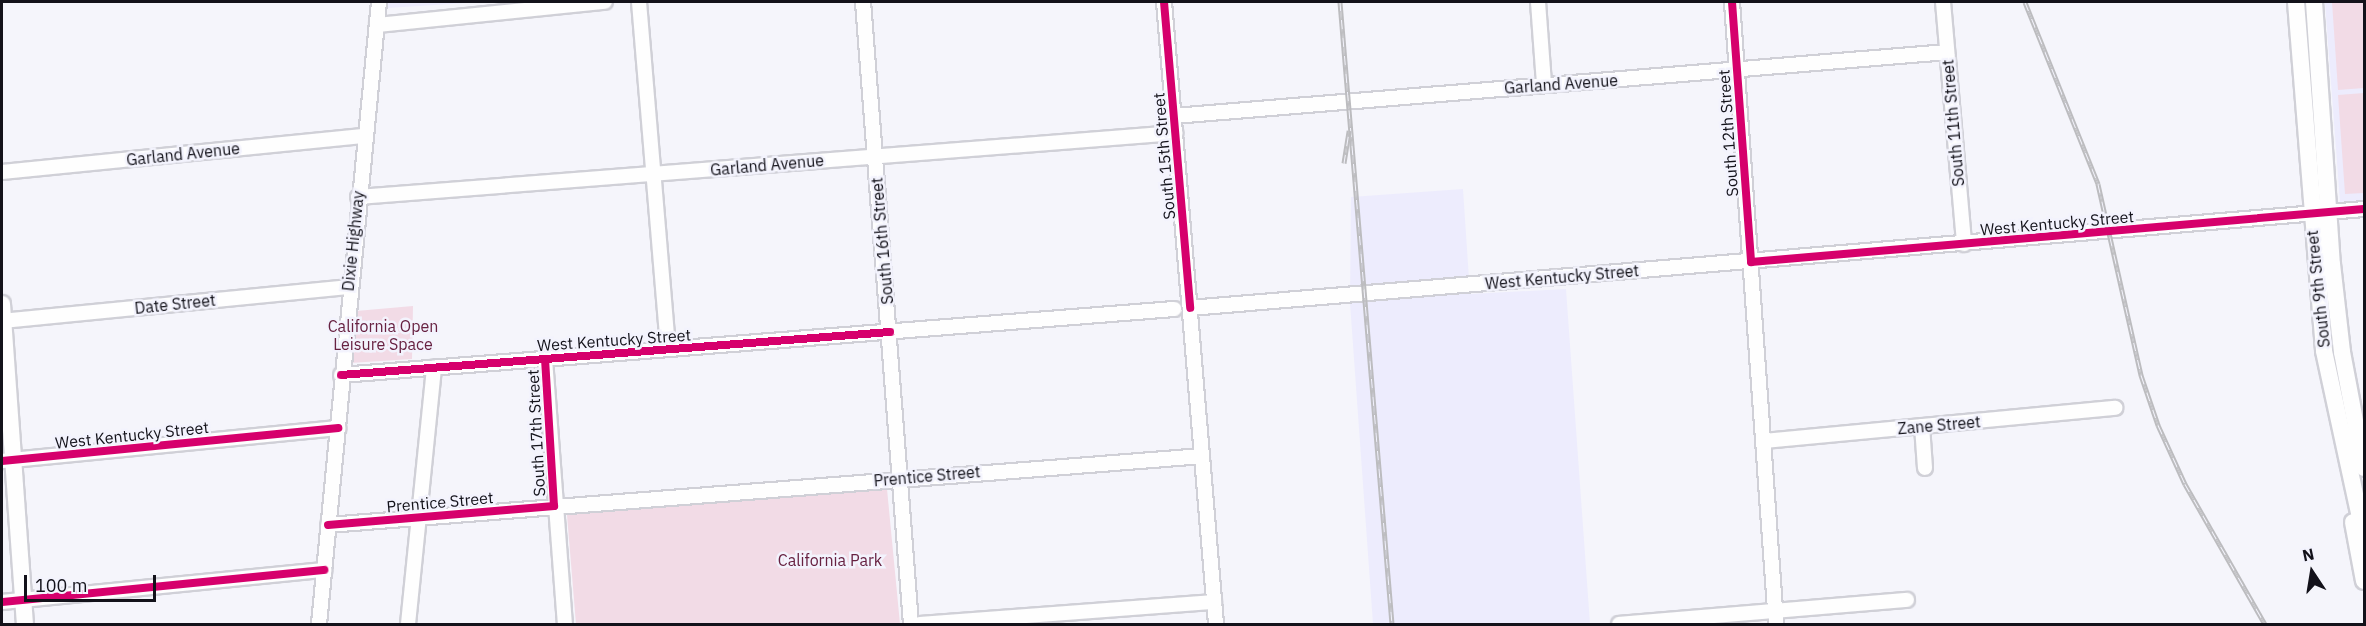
<!DOCTYPE html>
<style>
body{margin:0}
#map{position:relative;width:2366px;height:626px;overflow:hidden;background:#f5f5fb;font-family:"IBM Plex Sans",sans-serif}
div>[style]{position:absolute}
[style*='--x']{left:calc(var(--x)*1px);top:calc(var(--y)*1px);width:calc(var(--w)*1px);rotate:calc(var(--a)*1deg)}
.built>*{inset:0;background:#edecfd}
.green>*{inset:0;background:#f2dbe6}
.roads{filter:drop-shadow(2px 0 #d0d0d7) drop-shadow(-2px 0 #d0d0d7) drop-shadow(0 2px #d0d0d7) drop-shadow(0 -2px #d0d0d7)}
.minor>*{height:14px;margin:-7px;padding:0 7px;transform-origin:7px;border-radius:7px;background:#fefefe}
.major>*{height:16px;margin:-8px;padding:0 8px;transform-origin:8px;border-radius:8px;background:#fefefe}
.rail>*{height:5px;margin-top:-2.5px;transform-origin:0;background:repeating-linear-gradient(90deg,#f3f3fd 0 9px,#bcbcbf 0 18px);box-sizing:border-box;border-block:2px solid #bcbcbf}
.cycleway>*{height:8px;margin:-4px;padding:0 4px;transform-origin:4px;border-radius:4px;background:#d6006c}
span{translate:-50% -50%;white-space:nowrap;text-align:center;line-height:1.15;-webkit-text-stroke:5px #f3f3fd;paint-order:stroke}
.street-label{font-size:16px;color:#13121a}
.park-label{font-size:16px;color:#672141}
.frame{position:absolute;inset:0;border:3px solid #13121a;pointer-events:none}
.north{position:absolute;left:2282px;top:542px;width:60px;height:60px;-webkit-text-stroke:4px #f3f3fd;paint-order:stroke;rotate:348deg;font-size:16px;font-weight:700;line-height:24px;text-align:center;color:#13121a}
.north::after{content:'';display:block;margin:auto;width:21px;height:27px;background:#13121a;clip-path:polygon(50% 0,100% 100%,50% 72%,0 100%)}
.scale{position:absolute;left:24px;top:575px;width:132px;height:27px;box-sizing:border-box;border:3px solid #13121a;border-top:0;padding-left:8px;font-size:18px;line-height:21px;white-space:nowrap;color:#13121a;-webkit-text-stroke:4px #f3f3fd;paint-order:stroke}
</style>
<div id="map">
<div class="built">
<i style="clip-path:polygon(388px 2px,483px 2px,387px 8px)"></i>
<i style="clip-path:polygon(2325px 2px,2364px 2px,2364px 200px,2340px 202px)"></i>
<i style="clip-path:polygon(1463px 189px,1470px 294px,1566px 289px,1590px 624px,1373px 624px,1350px 303px,1351px 197px)"></i>
</div>
<div class="green">
<i style="clip-path:polygon(2332px 2px,2364px 2px,2364px 88px,2338px 90px)"></i>
<i style="clip-path:polygon(2364px 93px,2364px 193px,2345px 194px,2338px 95px)"></i>
<i style="clip-path:polygon(413px 306px,412px 359px,350px 363px,356px 311px)"></i>
<i style="clip-path:polygon(887px 489px,900px 624px,576px 624px,567px 515px)"></i>
</div>
<div class="roads">
<div class="minor">
<i style="--x:639;--y:2;--w:348;--a:85.2"></i>
<i style="--x:863;--y:2;--w:624;--a:85.59"></i>
<i style="--x:1164;--y:2;--w:624;--a:85.22"></i>
<i style="--x:1538;--y:2;--w:82;--a:85.8"></i>
<i style="--x:1732;--y:2;--w:624;--a:85.95"></i>
<i style="--x:1943;--y:2;--w:243;--a:85"></i>
<i style="--x:377;--y:25;--w:229;--a:-5.8"></i>
<i style="--x:1174;--y:116;--w:776;--a:-4.73"></i>
<i style="--x:2;--y:172;--w:365;--a:-5.7"></i>
<i style="--x:358;--y:197;--w:820;--a:-4.47"></i>
<i style="--x:1190;--y:308;--w:1178;--a:-4.82"></i>
<i style="--x:2;--y:321;--w:348;--a:-5.6"></i>
<i style="--x:545;--y:359;--w:266;--a:85.7"></i>
<i style="--x:341;--y:375;--w:836;--a:-4.53"></i>
<i style="--x:1922;--y:426;--w:42;--a:85.9"></i>
<i style="--x:1764;--y:441;--w:353;--a:-5.4"></i>
<i style="--x:2;--y:461;--w:338;--a:-5.6"></i>
<i style="--x:328;--y:525;--w:877;--a:-4.51"></i>
<i style="--x:2;--y:602;--w:324;--a:-5.7"></i>
<i style="--x:319;--y:624;--w:625;--a:-84.49"></i>
<i style="--x:408;--y:624;--w:258;--a:-84.2"></i>
<i style="--x:920;--y:624;--w:295;--a:-4.3"></i>
<i style="--x:1619;--y:624;--w:289;--a:-4.8"></i>
</div>
<div class="major">
<i style="--x:2296;--y:2;--w:350;--a:85.4"></i>
<i style="--x:2324;--y:351;--w:189;--a:77.8"></i>
<i style="--x:2314;--y:2;--w:263;--a:86.1"></i>
<i style="--x:2332;--y:264;--w:89;--a:83.5"></i>
<i style="--x:2342;--y:352;--w:118;--a:79.3"></i>
<i style="--x:2;--y:304;--w:321;--a:85.9"></i>
<i style="--x:2353;--y:522;--w:60;--a:79.4"></i>
</div>
</div>
<div class="rail">
<i style="--x:1340;--y:2;--w:624;--a:85.22"></i>
<i style="--x:2025;--y:2;--w:196;--a:68.1"></i>
<i style="--x:2098;--y:184;--w:196;--a:77.3"></i>
<i style="--x:2141;--y:375;--w:53;--a:71.2"></i>
<i style="--x:2158;--y:425;--w:65;--a:65.4"></i>
<i style="--x:2185;--y:484;--w:161;--a:60.3"></i>
<i style="--x:1344;--y:163;--w:33;--a:-81"></i>
</div>
<div class="cycleway">
<i style="--x:1164;--y:2;--w:307;--a:85.1"></i>
<i style="--x:1732;--y:2;--w:261;--a:85.8"></i>
<i style="--x:1751;--y:262;--w:615;--a:-4.94"></i>
<i style="--x:341;--y:375;--w:551;--a:-4.48"></i>
<i style="--x:2;--y:461;--w:338;--a:-5.6"></i>
<i style="--x:328;--y:525;--w:227;--a:-4.8"></i>
<i style="--x:554;--y:506;--w:147;--a:-93.5"></i>
<i style="--x:2;--y:602;--w:324;--a:-5.7"></i>
</div>
<div class="street-label">
<span style="left:1561px;top:84px;rotate:-4deg">Garland Avenue</span>
<span style="left:1953px;top:123px;rotate:-95deg">South 11th Street</span>
<span style="left:1728px;top:133px;rotate:-94deg">South 12th Street</span>
<span style="left:183px;top:154px;rotate:-6deg">Garland Avenue</span>
<span style="left:1164px;top:156px;rotate:-95deg">South 15th Street</span>
<span style="left:767px;top:165px;rotate:-5deg">Garland Avenue</span>
<span style="left:2057px;top:223px;rotate:-5deg">West Kentucky Street</span>
<span style="left:353px;top:241px;rotate:-84deg">Dixie Highway</span>
<span style="left:882px;top:241px;rotate:-95deg">South 16th Street</span>
<span style="left:1562px;top:277px;rotate:-5deg">West Kentucky Street</span>
<span style="left:2318px;top:289px;rotate:-96deg">South 9th Street</span>
<span style="left:175px;top:304px;rotate:-6deg">Date Street</span>
<span style="left:614px;top:340px;rotate:-4deg">West Kentucky Street</span>
<span style="left:1939px;top:425px;rotate:-5deg">Zane Street</span>
<span style="left:536px;top:433px;rotate:-93deg">South 17th Street</span>
<span style="left:132px;top:435px;rotate:-6deg">West Kentucky Street</span>
<span style="left:927px;top:476px;rotate:-5deg">Prentice Street</span>
<span style="left:440px;top:502px;rotate:-5deg">Prentice Street</span>
</div>
<div class="park-label">
<span style="left:383px;top:335px">California Open<br>Leisure Space</span>
<span style="left:830px;top:560px">California Park</span>
</div>
<div class="frame"></div>
<div class="north">N</div>
<div class="scale">100 m</div>
</div>
